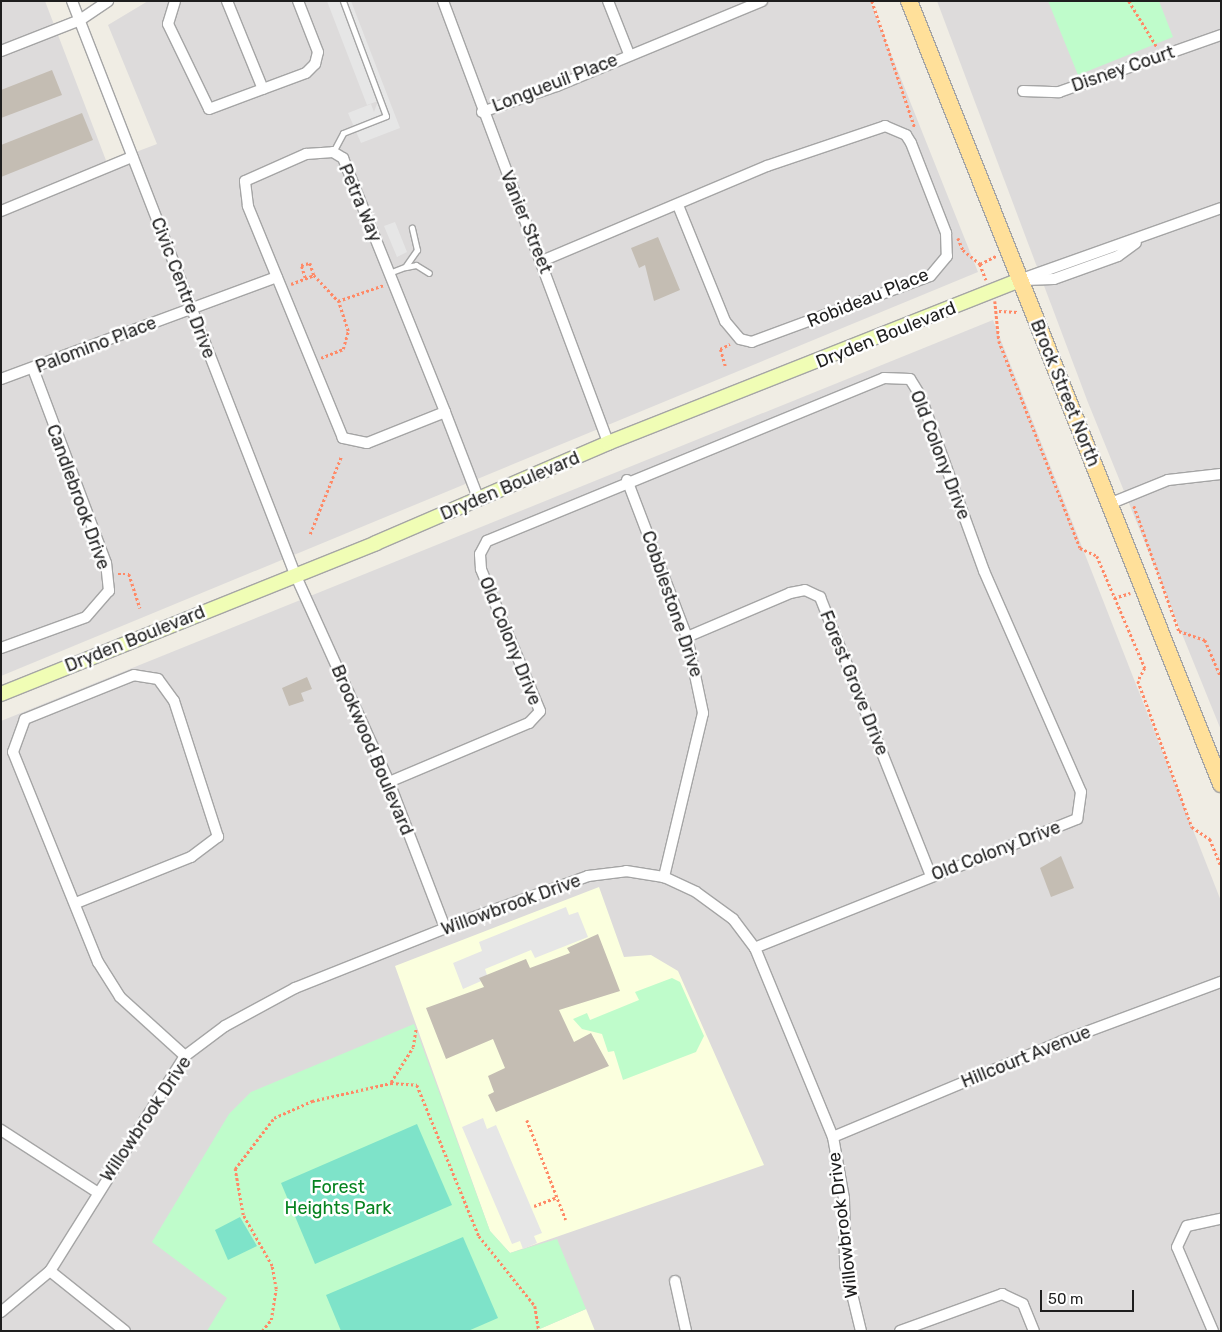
<!DOCTYPE html>
<style>
body{margin:0}
#map{position:relative;width:1222px;height:1332px;overflow:hidden;background:#f0ede4;font-family:Rubik,sans-serif}
div>[style]{position:absolute}
[style*='--x']{left:calc(var(--x)*1px);top:calc(var(--y)*1px);width:calc(var(--w)*1px);rotate:calc(var(--a)*1deg)}
.residential>*{inset:0;background:#dddbdb}
.education>*{inset:0;background:#fbffde}
.park>*{inset:0;background:#bffccb}
.pitch>*{inset:0;background:#7ee3c9}
.parking>*{inset:0;background:#e6e6e6}
.building>*{inset:0;background:#c4bdb3}
.path>*{height:2.5px;margin-top:-1.25px;transform-origin:0;background:repeating-linear-gradient(90deg,#ff8966 0 2.5px,transparent 0 5px)}
.roads{filter:drop-shadow(1px 0 #a5a5a5) drop-shadow(-1px 0 #a5a5a5) drop-shadow(0 1px #a5a5a5) drop-shadow(0 -1px #a5a5a5)}
.lane>*{height:5px;margin:-2.5px;padding:0 2.5px;transform-origin:2.5px;border-radius:2.5px;background:#fff}
.street>*{height:10px;margin:-5px;padding:0 5px;transform-origin:5px;border-radius:5px;background:#fff}
.secondary>*{height:14px;margin:-7px;padding:0 7px;transform-origin:7px;border-radius:7px;background:#f0fdb5}
.primary>*{height:16px;margin:-8px;padding:0 8px;transform-origin:8px;border-radius:8px;background:#ffe09a}
span{translate:-50% -50%;white-space:nowrap;text-align:center;line-height:1.15;-webkit-text-stroke:5px #fff;paint-order:stroke}
.street-label{font-size:18px;color:#1e1e1e}
.park-label{font-size:18px;color:#068320}
.frame{position:absolute;inset:0;border:2px solid #1e1e1e;pointer-events:none}
.scale{position:absolute;left:1040px;top:1290px;width:94px;height:22px;box-sizing:border-box;border:2px solid #1e1e1e;border-top:0;padding-left:6px;font-size:15px;line-height:18px;white-space:nowrap;color:#1e1e1e;-webkit-text-stroke:4px #fff;paint-order:stroke}
</style>
<div id="map">
<div class="residential">
<i style="clip-path:polygon(1px 1px,45px 1px,107px 163px,157px 144px,108px 25px,148px 1px,870px 1px,978px 272px,1px 676px)"></i>
<i style="clip-path:polygon(937px 1px,1221px 1px,1221px 730px,1087px 400px)"></i>
<i style="clip-path:polygon(993px 320px,1221px 901px,1221px 1331px,1px 1331px,1px 721px)"></i>
</div>
<div class="education">
<i style="clip-path:polygon(599px 887px,624px 957px,651px 955px,678px 971px,764px 1165px,510px 1253px,490px 1231px,395px 966px)"></i>
<i style="clip-path:polygon(586px 1309px,595px 1331px,535px 1331px)"></i>
</div>
<div class="park">
<i style="clip-path:polygon(1048px 1px,1159px 1px,1173px 37px,1078px 75px)"></i>
<i style="clip-path:polygon(672px 978px,680px 982px,704px 1036px,696px 1052px,623px 1080px,614px 1051px,608px 1052px,602px 1034px,582px 1029px,573px 1019px,587px 1013px,590px 1020px,639px 1000px,635px 992px)"></i>
<i style="clip-path:polygon(414px 1024px,490px 1231px,510px 1253px,557px 1239px,586px 1309px,535px 1331px,207px 1331px,227px 1298px,152px 1242px,229px 1114px,251px 1092px)"></i>
</div>
<div class="pitch">
<i style="clip-path:polygon(417px 1124px,452px 1205px,315px 1264px,281px 1183px)"></i>
<i style="clip-path:polygon(240px 1217px,257px 1246px,228px 1260px,215px 1230px)"></i>
<i style="clip-path:polygon(463px 1237px,498px 1318px,468px 1331px,341px 1331px,326px 1295px)"></i>
</div>
<div class="parking">
<i style="clip-path:polygon(327px 1px,351px 1px,400px 128px,361px 143px,348px 113px,371px 104px,374px 112px,378px 101px,367px 105px)"></i>
<i style="clip-path:polygon(395px 222px,407px 252px,397px 257px,384px 226px)"></i>
<i style="clip-path:polygon(566px 907px,569px 915px,578px 912px,588px 937px,535px 958px,531px 950px,485px 969px,488px 978px,463px 989px,453px 963px,482px 951px,479px 942px)"></i>
<i style="clip-path:polygon(483px 1118px,487px 1129px,496px 1125px,542px 1233px,534px 1236px,537px 1243px,523px 1249px,520px 1241px,512px 1244px,462px 1127px)"></i>
</div>
<div class="building">
<i style="clip-path:polygon(52px 70px,62px 95px,1px 118px,1px 90px)"></i>
<i style="clip-path:polygon(82px 113px,93px 140px,1px 177px,1px 145px)"></i>
<i style="clip-path:polygon(658px 237px,680px 290px,654px 301px,645px 265px,639px 268px,631px 248px)"></i>
<i style="clip-path:polygon(307px 677px,312px 689px,301px 693px,304px 701px,289px 706px,282px 688px)"></i>
<i style="clip-path:polygon(1061px 856px,1074px 888px,1051px 897px,1040px 868px)"></i>
<i style="clip-path:polygon(598px 934px,620px 991px,559px 1010px,574px 1042px,591px 1033px,609px 1066px,496px 1112px,488px 1095px,494px 1092px,488px 1076px,505px 1068px,493px 1039px,446px 1059px,426px 1008px,484px 987px,479px 978px,526px 959px,530px 968px,570px 953px,567px 948px)"></i>
</div>
<div class="path">
<i style="--x:872;--y:1;--w:134;--a:71.3"></i>
<i style="--x:1129;--y:1;--w:54;--a:58.7"></i>
<i style="--x:958;--y:238;--w:13;--a:67"></i>
<i style="--x:963;--y:250;--w:22;--a:39"></i>
<i style="--x:980;--y:264;--w:17;--a:69"></i>
<i style="--x:980;--y:264;--w:18;--a:-27"></i>
<i style="--x:305;--y:278;--w:14;--a:-107"></i>
<i style="--x:301;--y:265;--w:9;--a:-13"></i>
<i style="--x:310;--y:263;--w:13;--a:72"></i>
<i style="--x:291;--y:284;--w:25;--a:-21"></i>
<i style="--x:314;--y:275;--w:35;--a:47"></i>
<i style="--x:995;--y:301;--w:40;--a:84.3"></i>
<i style="--x:999;--y:341;--w:222;--a:68.6"></i>
<i style="--x:1080;--y:548;--w:19;--a:25"></i>
<i style="--x:1097;--y:556;--w:122;--a:66.8"></i>
<i style="--x:1145;--y:668;--w:15;--a:118"></i>
<i style="--x:1138;--y:681;--w:156;--a:69.7"></i>
<i style="--x:1192;--y:827;--w:22;--a:34"></i>
<i style="--x:1210;--y:839;--w:29;--a:68"></i>
<i style="--x:999;--y:311;--w:19;--a:3"></i>
<i style="--x:321;--y:358;--w:24;--a:-22"></i>
<i style="--x:343;--y:349;--w:19;--a:-74"></i>
<i style="--x:348;--y:331;--w:32;--a:-108"></i>
<i style="--x:338;--y:301;--w:49;--a:-19.2"></i>
<i style="--x:725;--y:366;--w:18;--a:-106"></i>
<i style="--x:720;--y:349;--w:11;--a:-27"></i>
<i style="--x:1134;--y:506;--w:133;--a:70.2"></i>
<i style="--x:1179;--y:631;--w:28;--a:19"></i>
<i style="--x:1205;--y:640;--w:40;--a:66.6"></i>
<i style="--x:310;--y:534;--w:83;--a:-68.1"></i>
<i style="--x:118;--y:574;--w:11;--a:0"></i>
<i style="--x:129;--y:574;--w:36;--a:72"></i>
<i style="--x:1114;--y:598;--w:17;--a:-17"></i>
<i style="--x:391;--y:1082;--w:41;--a:-57.8"></i>
<i style="--x:413;--y:1047;--w:19;--a:-81"></i>
<i style="--x:527;--y:1120;--w:107;--a:68.7"></i>
<i style="--x:534;--y:1206;--w:25;--a:-21"></i>
<i style="--x:262;--y:1331;--w:14;--a:-51"></i>
<i style="--x:271;--y:1320;--w:31;--a:-81"></i>
<i style="--x:276;--y:1289;--w:23;--a:-100"></i>
<i style="--x:272;--y:1266;--w:59;--a:-119.6"></i>
<i style="--x:243;--y:1215;--w:47;--a:-99.9"></i>
<i style="--x:235;--y:1169;--w:64;--a:-52.6"></i>
<i style="--x:274;--y:1118;--w:42;--a:-24.1"></i>
<i style="--x:312;--y:1101;--w:81;--a:-12.8"></i>
<i style="--x:391;--y:1083;--w:26;--a:4"></i>
<i style="--x:417;--y:1085;--w:163;--a:67.7"></i>
<i style="--x:479;--y:1236;--w:90;--a:51.3"></i>
<i style="--x:535;--y:1306;--w:25;--a:81"></i>
</div>
<div class="roads">
<div class="lane">
<i style="--x:333;--y:152;--w:21;--a:-62"></i>
<i style="--x:343;--y:133;--w:46;--a:-21.6"></i>
<i style="--x:386;--y:116;--w:123;--a:-110.5"></i>
<i style="--x:406;--y:267;--w:10;--a:-11"></i>
<i style="--x:416;--y:265;--w:15;--a:32"></i>
<i style="--x:389;--y:273;--w:17;--a:-21"></i>
<i style="--x:405;--y:267;--w:21;--a:-55"></i>
<i style="--x:417;--y:250;--w:23;--a:-103"></i>
</div>
<div class="street">
<i style="--x:72;--y:1;--w:615;--a:68.74"></i>
<i style="--x:295;--y:574;--w:228;--a:65.7"></i>
<i style="--x:389;--y:782;--w:156;--a:69"></i>
<i style="--x:175;--y:1;--w:24;--a:107"></i>
<i style="--x:168;--y:24;--w:94;--a:64.2"></i>
<i style="--x:209;--y:109;--w:103;--a:-20.4"></i>
<i style="--x:306;--y:73;--w:13;--a:-45"></i>
<i style="--x:315;--y:64;--w:12;--a:-76"></i>
<i style="--x:318;--y:52;--w:55;--a:-111.4"></i>
<i style="--x:227;--y:1;--w:95;--a:67.8"></i>
<i style="--x:443;--y:1;--w:472;--a:69.5"></i>
<i style="--x:608;--y:1;--w:57;--a:68.4"></i>
<i style="--x:1;--y:51;--w:85;--a:-21.4"></i>
<i style="--x:80;--y:20;--w:34;--a:-34"></i>
<i style="--x:1023;--y:91;--w:36;--a:2"></i>
<i style="--x:1059;--y:92;--w:172;--a:-19.4"></i>
<i style="--x:482;--y:112;--w:79;--a:-19.1"></i>
<i style="--x:557;--y:86;--w:222;--a:-22.5"></i>
<i style="--x:1;--y:211;--w:142;--a:-22.4"></i>
<i style="--x:542;--y:261;--w:244;--a:-22.9"></i>
<i style="--x:767;--y:166;--w:125;--a:-18.7"></i>
<i style="--x:885;--y:126;--w:23;--a:23"></i>
<i style="--x:906;--y:135;--w:9;--a:58"></i>
<i style="--x:911;--y:143;--w:97;--a:68.7"></i>
<i style="--x:946;--y:233;--w:23;--a:88"></i>
<i style="--x:947;--y:256;--w:26;--a:130"></i>
<i style="--x:930;--y:276;--w:190;--a:159.7"></i>
<i style="--x:752;--y:342;--w:12;--a:-166"></i>
<i style="--x:740;--y:339;--w:23;--a:-130"></i>
<i style="--x:725;--y:321;--w:125;--a:-112.1"></i>
<i style="--x:1019;--y:280;--w:214;--a:-19.6"></i>
<i style="--x:1024;--y:280;--w:30;--a:-2"></i>
<i style="--x:1054;--y:279;--w:68;--a:-19.8"></i>
<i style="--x:1118;--y:256;--w:22;--a:-36"></i>
<i style="--x:1;--y:379;--w:294;--a:-20.3"></i>
<i style="--x:445;--y:412;--w:84;--a:158.3"></i>
<i style="--x:367;--y:443;--w:25;--a:-168"></i>
<i style="--x:343;--y:438;--w:251;--a:-112.3"></i>
<i style="--x:248;--y:206;--w:25;--a:-97"></i>
<i style="--x:245;--y:181;--w:67;--a:-23.9"></i>
<i style="--x:306;--y:154;--w:27;--a:-4"></i>
<i style="--x:333;--y:152;--w:12;--a:31"></i>
<i style="--x:343;--y:158;--w:274;--a:68.1"></i>
<i style="--x:445;--y:412;--w:94;--a:68.9"></i>
<i style="--x:627;--y:480;--w:168;--a:69.1"></i>
<i style="--x:687;--y:637;--w:78;--a:78.1"></i>
<i style="--x:703;--y:713;--w:169;--a:103.4"></i>
<i style="--x:1109;--y:504;--w:64;--a:-22.1"></i>
<i style="--x:1168;--y:480;--w:53;--a:-6.5"></i>
<i style="--x:687;--y:637;--w:112;--a:-23.1"></i>
<i style="--x:790;--y:593;--w:15;--a:-11"></i>
<i style="--x:805;--y:590;--w:17;--a:25"></i>
<i style="--x:820;--y:597;--w:300;--a:68.3"></i>
<i style="--x:1;--y:648;--w:90;--a:-20"></i>
<i style="--x:86;--y:617;--w:35;--a:-49"></i>
<i style="--x:109;--y:591;--w:28;--a:-96"></i>
<i style="--x:106;--y:563;--w:207;--a:-110.6"></i>
<i style="--x:389;--y:782;--w:152;--a:-22.9"></i>
<i style="--x:529;--y:723;--w:16;--a:-47"></i>
<i style="--x:540;--y:711;--w:154;--a:-112.6"></i>
<i style="--x:481;--y:569;--w:15;--a:-94"></i>
<i style="--x:480;--y:554;--w:15;--a:-62"></i>
<i style="--x:487;--y:541;--w:429;--a:-22.3"></i>
<i style="--x:884;--y:378;--w:26;--a:2"></i>
<i style="--x:910;--y:379;--w:19;--a:58"></i>
<i style="--x:920;--y:395;--w:187;--a:70"></i>
<i style="--x:984;--y:571;--w:241;--a:66.3"></i>
<i style="--x:1081;--y:792;--w:27;--a:98"></i>
<i style="--x:1077;--y:819;--w:347;--a:158.2"></i>
<i style="--x:76;--y:903;--w:124;--a:-21.8"></i>
<i style="--x:191;--y:857;--w:34;--a:-37"></i>
<i style="--x:218;--y:837;--w:143;--a:-107.9"></i>
<i style="--x:174;--y:701;--w:27;--a:-126"></i>
<i style="--x:158;--y:679;--w:24;--a:-171"></i>
<i style="--x:134;--y:675;--w:118;--a:158"></i>
<i style="--x:25;--y:719;--w:35;--a:110"></i>
<i style="--x:13;--y:752;--w:227;--a:68"></i>
<i style="--x:98;--y:962;--w:41;--a:57.8"></i>
<i style="--x:120;--y:997;--w:88;--a:42.2"></i>
<i style="--x:1;--y:1130;--w:114;--a:32.9"></i>
<i style="--x:833;--y:1137;--w:248;--a:-22.7"></i>
<i style="--x:1062;--y:1041;--w:170;--a:-20.4"></i>
<i style="--x:50;--y:1271;--w:96;--a:38.7"></i>
<i style="--x:675;--y:1281;--w:51;--a:77.6"></i>
<i style="--x:1;--y:1312;--w:64;--a:-39.9"></i>
<i style="--x:50;--y:1271;--w:254;--a:-57.9"></i>
<i style="--x:185;--y:1056;--w:50;--a:-36.9"></i>
<i style="--x:225;--y:1026;--w:80;--a:-28.5"></i>
<i style="--x:295;--y:988;--w:184;--a:-21.7"></i>
<i style="--x:466;--y:920;--w:130;--a:-19.8"></i>
<i style="--x:588;--y:876;--w:38;--a:-7"></i>
<i style="--x:626;--y:871;--w:38;--a:9"></i>
<i style="--x:664;--y:877;--w:35;--a:25"></i>
<i style="--x:696;--y:892;--w:46;--a:36.1"></i>
<i style="--x:733;--y:919;--w:36;--a:53"></i>
<i style="--x:755;--y:948;--w:204;--a:67.6"></i>
<i style="--x:833;--y:1137;--w:62;--a:79.8"></i>
<i style="--x:844;--y:1198;--w:67;--a:89.1"></i>
<i style="--x:845;--y:1265;--w:68;--a:76.4"></i>
<i style="--x:900;--y:1331;--w:109;--a:-19.9"></i>
<i style="--x:1002;--y:1294;--w:23;--a:25"></i>
<i style="--x:1023;--y:1304;--w:29;--a:68"></i>
<i style="--x:1213;--y:1331;--w:91;--a:-113.2"></i>
<i style="--x:1177;--y:1247;--w:23;--a:-65"></i>
<i style="--x:1187;--y:1226;--w:35;--a:-12"></i>
</div>
<div class="secondary">
<i style="--x:1;--y:694;--w:404;--a:-21.9"></i>
<i style="--x:376;--y:543;--w:253;--a:-23.3"></i>
<i style="--x:608;--y:443;--w:442;--a:-21.6"></i>
</div>
<div class="primary">
<i style="--x:909;--y:1;--w:843;--a:68.27"></i>
</div>
</div>
<div class="street-label">
<span style="left:1123px;top:69px;rotate:-19deg">Disney Court</span>
<span style="left:555px;top:83px;rotate:-21deg">Longueuil Place</span>
<span style="left:360px;top:203px;rotate:67deg">Petra Way</span>
<span style="left:526px;top:222px;rotate:68deg">Vanier Street</span>
<span style="left:183px;top:288px;rotate:69deg">Civic Centre Drive</span>
<span style="left:868px;top:298px;rotate:-22deg">Robideau Place</span>
<span style="left:886px;top:335px;rotate:-22deg">Dryden Boulevard</span>
<span style="left:96px;top:345px;rotate:-21deg">Palomino Place</span>
<span style="left:1065px;top:393px;rotate:68deg">Brock Street North</span>
<span style="left:940px;top:455px;rotate:69deg">Old Colony Drive</span>
<span style="left:510px;top:486px;rotate:-23deg">Dryden Boulevard</span>
<span style="left:78px;top:497px;rotate:70deg">Candlebrook Drive</span>
<span style="left:672px;top:604px;rotate:71deg">Cobblestone Drive</span>
<span style="left:135px;top:639px;rotate:-22deg">Dryden Boulevard</span>
<span style="left:510px;top:641px;rotate:68deg">Old Colony Drive</span>
<span style="left:854px;top:683px;rotate:68deg">Forest Grove Drive</span>
<span style="left:372px;top:750px;rotate:67deg">Brookwood Boulevard</span>
<span style="left:996px;top:851px;rotate:-21deg">Old Colony Drive</span>
<span style="left:511px;top:905px;rotate:-20deg">Willowbrook Drive</span>
<span style="left:1026px;top:1057px;rotate:-22deg">Hillcourt Avenue</span>
<span style="left:146px;top:1119px;rotate:-56deg">Willowbrook Drive</span>
<span style="left:843px;top:1225px;rotate:-97deg">Willowbrook Drive</span>
</div>
<div class="park-label">
<span style="left:338px;top:1198px">Forest<br>Heights Park</span>
</div>
<div class="frame"></div>
<div class="scale">50 m</div>
</div>
